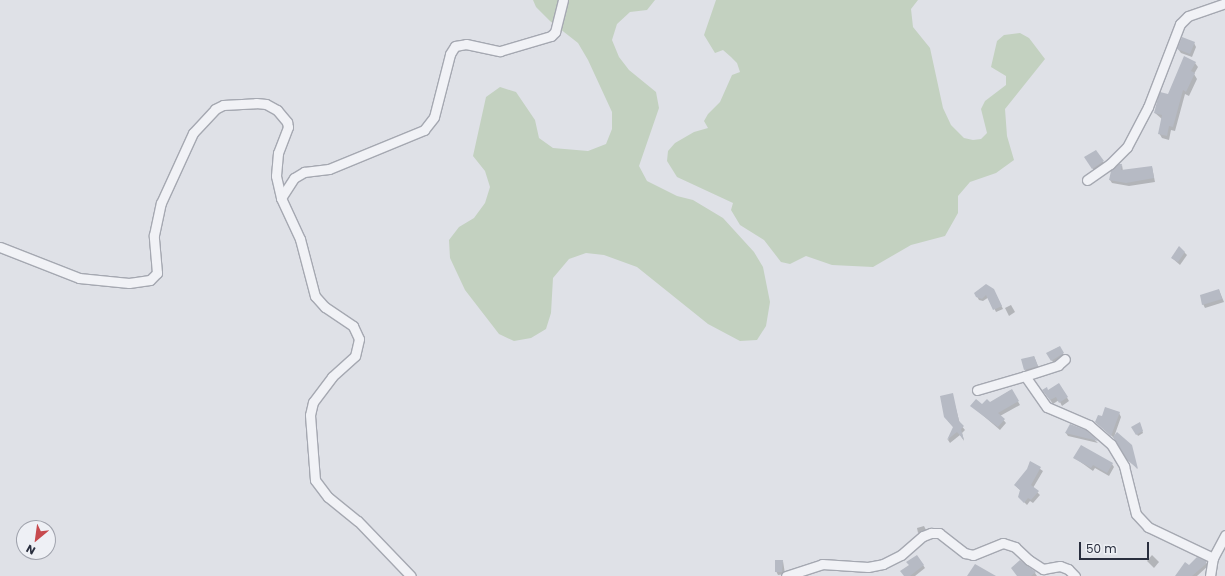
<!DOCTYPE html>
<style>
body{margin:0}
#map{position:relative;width:1225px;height:576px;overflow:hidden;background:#dfe1e7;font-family:Poppins,sans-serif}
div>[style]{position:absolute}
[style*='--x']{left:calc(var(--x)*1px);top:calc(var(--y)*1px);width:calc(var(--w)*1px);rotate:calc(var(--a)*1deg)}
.green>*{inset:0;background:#c3d1c0}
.shadow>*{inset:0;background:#0003}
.building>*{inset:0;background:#b6bac4}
.roads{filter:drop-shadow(1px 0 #a5a8b1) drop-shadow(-1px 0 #a5a8b1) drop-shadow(0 1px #a5a8b1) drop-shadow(0 -1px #a5a8b1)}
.minor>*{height:9px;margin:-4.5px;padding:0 4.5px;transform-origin:4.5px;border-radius:4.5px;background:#f1f2f6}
span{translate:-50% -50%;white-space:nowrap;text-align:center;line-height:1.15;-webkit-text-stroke:3.5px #eef0f5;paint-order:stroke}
.north{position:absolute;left:16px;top:520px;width:40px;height:40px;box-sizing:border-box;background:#eef0f5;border:1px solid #9fa2ac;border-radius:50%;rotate:209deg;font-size:11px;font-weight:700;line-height:16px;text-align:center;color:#292e3e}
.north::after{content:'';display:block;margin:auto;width:14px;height:18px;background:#c74a4e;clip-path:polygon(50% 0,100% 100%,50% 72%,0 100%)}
.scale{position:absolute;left:1079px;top:542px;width:70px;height:18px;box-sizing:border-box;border:2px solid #292e3e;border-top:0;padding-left:5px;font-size:12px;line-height:14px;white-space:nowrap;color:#292e3e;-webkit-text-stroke:3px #eef0f5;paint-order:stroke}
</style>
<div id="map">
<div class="green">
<i style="clip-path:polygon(533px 0,655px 0,647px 10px,630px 12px,617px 24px,612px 40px,619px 57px,629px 70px,656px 92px,659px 108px,639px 166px,647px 181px,677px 196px,693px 200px,723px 218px,754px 252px,763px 267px,770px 302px,766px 326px,757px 340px,740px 341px,708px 324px,637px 267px,604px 255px,586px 253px,569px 259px,553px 278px,551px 313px,546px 329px,531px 338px,514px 341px,499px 334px,465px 290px,450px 258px,449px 240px,459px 227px,474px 218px,485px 203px,490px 187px,485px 171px,473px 156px,486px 97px,500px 87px,516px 92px,535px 120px,539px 138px,553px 148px,588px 151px,606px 144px,612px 129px,612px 112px,588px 60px,578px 43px,550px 21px,536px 7px)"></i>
<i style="clip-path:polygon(716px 0,918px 0,911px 9px,913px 27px,930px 48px,943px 108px,951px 125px,964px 138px,973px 140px,981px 139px,987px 133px,981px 109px,985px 101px,1006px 85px,1006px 76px,991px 67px,997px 41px,1004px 35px,1020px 33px,1029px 38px,1045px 59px,1005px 109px,1007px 136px,1014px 160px,996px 173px,970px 182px,958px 196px,958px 213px,945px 236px,911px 245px,873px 267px,832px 265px,806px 256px,790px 264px,781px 262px,764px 240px,740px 225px,731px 210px,733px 203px,677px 177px,667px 161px,668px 151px,675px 143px,694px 132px,708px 128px,704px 121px,708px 114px,720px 102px,732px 75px,740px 72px,737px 63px,731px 57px,723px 50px,715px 53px,704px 35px)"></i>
</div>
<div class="shadow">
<i style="clip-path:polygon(1194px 43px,1196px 47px,1192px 57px,1181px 53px,1178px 49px)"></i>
<i style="clip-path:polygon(1195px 63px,1198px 67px,1194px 74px,1197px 79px,1189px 96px,1185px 94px,1175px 131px,1171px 130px,1169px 140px,1162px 138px,1159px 133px,1162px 119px,1155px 113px)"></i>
<i style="clip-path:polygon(1088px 161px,1103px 162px,1105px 165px,1095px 172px)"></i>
<i style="clip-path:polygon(1122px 165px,1123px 171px,1152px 167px,1155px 182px,1129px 186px,1112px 183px,1110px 180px)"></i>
<i style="clip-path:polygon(1179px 247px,1187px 255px,1180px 265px,1172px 258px)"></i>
<i style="clip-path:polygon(1219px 290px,1224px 302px,1205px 308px,1203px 304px)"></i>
<i style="clip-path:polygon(975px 293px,995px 293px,1003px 309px,996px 312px,989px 297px,983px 301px,979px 300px)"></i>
<i style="clip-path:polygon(1011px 305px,1015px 312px,1009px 316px,1005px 308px)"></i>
<i style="clip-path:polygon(1059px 347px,1065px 357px,1054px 364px,1048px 353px)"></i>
<i style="clip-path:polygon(1034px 356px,1039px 369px,1027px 373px,1025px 370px)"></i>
<i style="clip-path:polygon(1059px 384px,1069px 401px,1062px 406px,1059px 400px,1053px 404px,1045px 393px)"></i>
<i style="clip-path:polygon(1011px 390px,1020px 405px,1000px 416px,1006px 423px,1000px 430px,972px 406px,990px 403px)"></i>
<i style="clip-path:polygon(952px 394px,960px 424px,965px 430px,962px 433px,964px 441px,960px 435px,950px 443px,948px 440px,954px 428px,948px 421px)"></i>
<i style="clip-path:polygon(1119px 413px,1121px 417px,1114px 437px,1131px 446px,1137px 469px,1114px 438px,1096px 422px)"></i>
<i style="clip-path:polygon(1140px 424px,1143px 433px,1138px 436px,1133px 427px)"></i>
<i style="clip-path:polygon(1085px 431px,1098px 443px,1068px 436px,1066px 433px)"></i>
<i style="clip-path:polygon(1075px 458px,1112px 464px,1114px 467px,1109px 476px,1095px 468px,1093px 471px)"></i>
<i style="clip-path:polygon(1030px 462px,1043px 471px,1033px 488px,1040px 495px,1033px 503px,1030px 501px,1027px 505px,1019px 497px,1021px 491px,1015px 485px,1028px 470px)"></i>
<i style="clip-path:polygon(924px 526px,926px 530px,918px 533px,917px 528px)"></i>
<i style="clip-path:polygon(1152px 555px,1159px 562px,1154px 568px,1147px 561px)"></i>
<i style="clip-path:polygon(917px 556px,925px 568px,915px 576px,905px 576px)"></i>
<i style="clip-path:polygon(783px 561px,785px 574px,778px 575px,776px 571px)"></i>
<i style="clip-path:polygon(1020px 561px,1035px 573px,1037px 576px,1018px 576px)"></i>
<i style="clip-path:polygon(1206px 562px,1208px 566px,1197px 576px,1176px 576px,1189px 566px)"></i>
</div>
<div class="building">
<i style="clip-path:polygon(1182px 37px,1195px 42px,1190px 54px,1177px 49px)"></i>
<i style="clip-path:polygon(1184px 56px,1196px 62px,1191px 71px,1195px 73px,1186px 92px,1183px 90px,1173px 127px,1169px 126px,1167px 136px,1158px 134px,1162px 115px,1154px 113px,1159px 94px,1160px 92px,1168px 94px)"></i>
<i style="clip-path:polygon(1096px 150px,1104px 161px,1092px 169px,1084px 157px)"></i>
<i style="clip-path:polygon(1119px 164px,1122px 164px,1121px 170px,1152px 166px,1154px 178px,1126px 183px,1109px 180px,1111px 171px)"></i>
<i style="clip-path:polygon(1179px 246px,1185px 252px,1178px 262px,1171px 258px)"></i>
<i style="clip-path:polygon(986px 284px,994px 289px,1002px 306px,993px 310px,986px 295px,982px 299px,976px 297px,974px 293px)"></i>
<i style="clip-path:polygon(1219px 289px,1222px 299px,1202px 305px,1200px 295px)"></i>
<i style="clip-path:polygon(1060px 346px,1064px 353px,1051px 361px,1046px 353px)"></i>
<i style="clip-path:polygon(1034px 356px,1038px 366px,1024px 370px,1021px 359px)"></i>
<i style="clip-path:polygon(1059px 383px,1068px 397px,1059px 403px,1056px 397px,1050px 400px,1042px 390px,1047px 387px,1048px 390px)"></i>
<i style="clip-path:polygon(1012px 389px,1019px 401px,998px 413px,1005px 419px,998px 427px,970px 406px,976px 399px,982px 404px,987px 399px,990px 402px)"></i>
<i style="clip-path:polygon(953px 393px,959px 421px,964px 426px,961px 429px,964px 440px,957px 432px,947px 440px,953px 427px,944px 417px,940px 396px)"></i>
<i style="clip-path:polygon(1105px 407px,1120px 412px,1111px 436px,1095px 422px,1098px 415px,1102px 416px)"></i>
<i style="clip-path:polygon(1140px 422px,1143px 431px,1136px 435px,1131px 427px)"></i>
<i style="clip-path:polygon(1070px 424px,1086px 430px,1098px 441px,1065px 433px)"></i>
<i style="clip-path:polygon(1117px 432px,1132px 445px,1138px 469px,1127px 460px,1113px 437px)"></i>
<i style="clip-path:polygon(1081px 445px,1113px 463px,1107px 473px,1093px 465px,1091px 468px,1073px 458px)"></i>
<i style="clip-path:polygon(1030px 461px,1041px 467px,1031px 485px,1039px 491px,1031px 500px,1028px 498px,1024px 503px,1018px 497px,1020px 490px,1014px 485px,1027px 469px)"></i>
<i style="clip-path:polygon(917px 555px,924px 565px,910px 576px,904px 576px,900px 571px,909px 565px,906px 562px)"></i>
<i style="clip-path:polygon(1197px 557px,1206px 561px,1206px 564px,1192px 576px,1175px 576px,1185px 562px,1189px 565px)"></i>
<i style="clip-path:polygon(775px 560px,783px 560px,782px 572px,775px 572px)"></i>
<i style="clip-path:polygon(1020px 560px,1026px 565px,1036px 572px,1031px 576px,1017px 576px,1011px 568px)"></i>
<i style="clip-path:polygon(975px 564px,996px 576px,967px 576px)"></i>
</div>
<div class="roads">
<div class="minor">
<i style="--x:1087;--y:180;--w:28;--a:-35"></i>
<i style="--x:1110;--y:164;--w:24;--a:-45"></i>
<i style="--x:1127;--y:147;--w:45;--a:-62.3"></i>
<i style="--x:1148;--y:107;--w:89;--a:-68.9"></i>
<i style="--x:1180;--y:24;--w:11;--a:-45"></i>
<i style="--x:1188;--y:16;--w:39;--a:-19"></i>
<i style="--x:281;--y:198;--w:24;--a:-57"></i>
<i style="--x:294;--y:178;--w:12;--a:-31"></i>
<i style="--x:304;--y:172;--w:25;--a:-7"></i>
<i style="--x:329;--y:169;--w:103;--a:-22.3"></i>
<i style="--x:424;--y:130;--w:16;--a:-52"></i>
<i style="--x:434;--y:117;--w:65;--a:-75.7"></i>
<i style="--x:450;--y:54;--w:9;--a:-58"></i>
<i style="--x:455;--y:46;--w:11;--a:-10"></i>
<i style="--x:466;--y:44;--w:35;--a:12"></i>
<i style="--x:500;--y:51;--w:53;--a:-16.4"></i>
<i style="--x:551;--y:36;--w:6;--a:-45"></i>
<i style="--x:555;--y:32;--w:33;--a:-76"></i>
<i style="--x:0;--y:247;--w:85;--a:21.4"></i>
<i style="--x:79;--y:278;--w:50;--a:5.7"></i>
<i style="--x:129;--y:283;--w:21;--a:-8"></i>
<i style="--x:150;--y:280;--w:10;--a:-45"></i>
<i style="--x:157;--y:273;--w:38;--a:-95"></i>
<i style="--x:154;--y:235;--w:33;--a:-78"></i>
<i style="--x:161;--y:203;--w:77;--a:-65.4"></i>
<i style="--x:193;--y:133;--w:33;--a:-47"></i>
<i style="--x:215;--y:109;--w:9;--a:-27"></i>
<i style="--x:223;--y:105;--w:33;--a:-3"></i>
<i style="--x:256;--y:103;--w:10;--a:6"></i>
<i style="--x:266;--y:104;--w:13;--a:29"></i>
<i style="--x:277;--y:110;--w:16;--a:50"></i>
<i style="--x:287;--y:122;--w:5;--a:79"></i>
<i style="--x:288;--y:127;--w:28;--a:111"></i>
<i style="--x:278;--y:153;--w:23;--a:95"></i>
<i style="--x:276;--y:176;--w:23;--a:77"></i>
<i style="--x:281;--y:198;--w:45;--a:65.1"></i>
<i style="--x:300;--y:239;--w:59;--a:75.3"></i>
<i style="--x:315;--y:296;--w:15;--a:48"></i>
<i style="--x:325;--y:307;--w:34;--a:34"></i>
<i style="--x:353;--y:326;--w:14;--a:65"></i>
<i style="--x:359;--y:339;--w:17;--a:103"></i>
<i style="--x:355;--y:356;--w:31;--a:138"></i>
<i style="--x:332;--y:377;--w:31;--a:127"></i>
<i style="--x:313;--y:402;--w:13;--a:103"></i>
<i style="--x:310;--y:415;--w:65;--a:85.6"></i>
<i style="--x:315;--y:480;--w:21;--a:53"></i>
<i style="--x:328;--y:497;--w:38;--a:39"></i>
<i style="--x:358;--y:521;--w:76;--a:46.1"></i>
<i style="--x:1025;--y:376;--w:35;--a:-18"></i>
<i style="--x:1058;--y:365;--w:9;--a:-41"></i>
<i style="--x:977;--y:390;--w:50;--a:-16.3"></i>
<i style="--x:1025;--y:376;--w:38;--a:55"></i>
<i style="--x:1047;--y:407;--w:46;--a:23.2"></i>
<i style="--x:1089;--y:425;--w:29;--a:41"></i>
<i style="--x:1111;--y:444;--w:26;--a:59"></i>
<i style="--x:1124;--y:466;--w:49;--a:76"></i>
<i style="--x:1136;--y:514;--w:18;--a:47"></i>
<i style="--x:1148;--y:527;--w:72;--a:25.5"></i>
<i style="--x:786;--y:576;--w:38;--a:-18"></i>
<i style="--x:822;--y:564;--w:46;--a:3.7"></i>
<i style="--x:868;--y:567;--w:15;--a:-11"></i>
<i style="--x:883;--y:564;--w:20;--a:-27"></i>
<i style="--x:901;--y:555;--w:29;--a:-41"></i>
<i style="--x:923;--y:536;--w:9;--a:-21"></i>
<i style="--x:931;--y:533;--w:8;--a:0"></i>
<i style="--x:939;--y:533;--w:33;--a:38"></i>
<i style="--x:965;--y:553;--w:8;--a:14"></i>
<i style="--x:973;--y:555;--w:32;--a:-22"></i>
<i style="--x:1003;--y:543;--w:13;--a:18"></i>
<i style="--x:1015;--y:547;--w:19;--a:43"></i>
<i style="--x:1029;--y:560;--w:17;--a:33"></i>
<i style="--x:1043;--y:569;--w:17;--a:-10"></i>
<i style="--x:1060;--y:566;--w:9;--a:21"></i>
<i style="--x:1068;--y:569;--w:10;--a:45"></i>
<i style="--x:1210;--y:576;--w:18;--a:-81"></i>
<i style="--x:1213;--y:558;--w:26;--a:-62"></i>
</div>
</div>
<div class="north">N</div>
<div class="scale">50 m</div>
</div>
